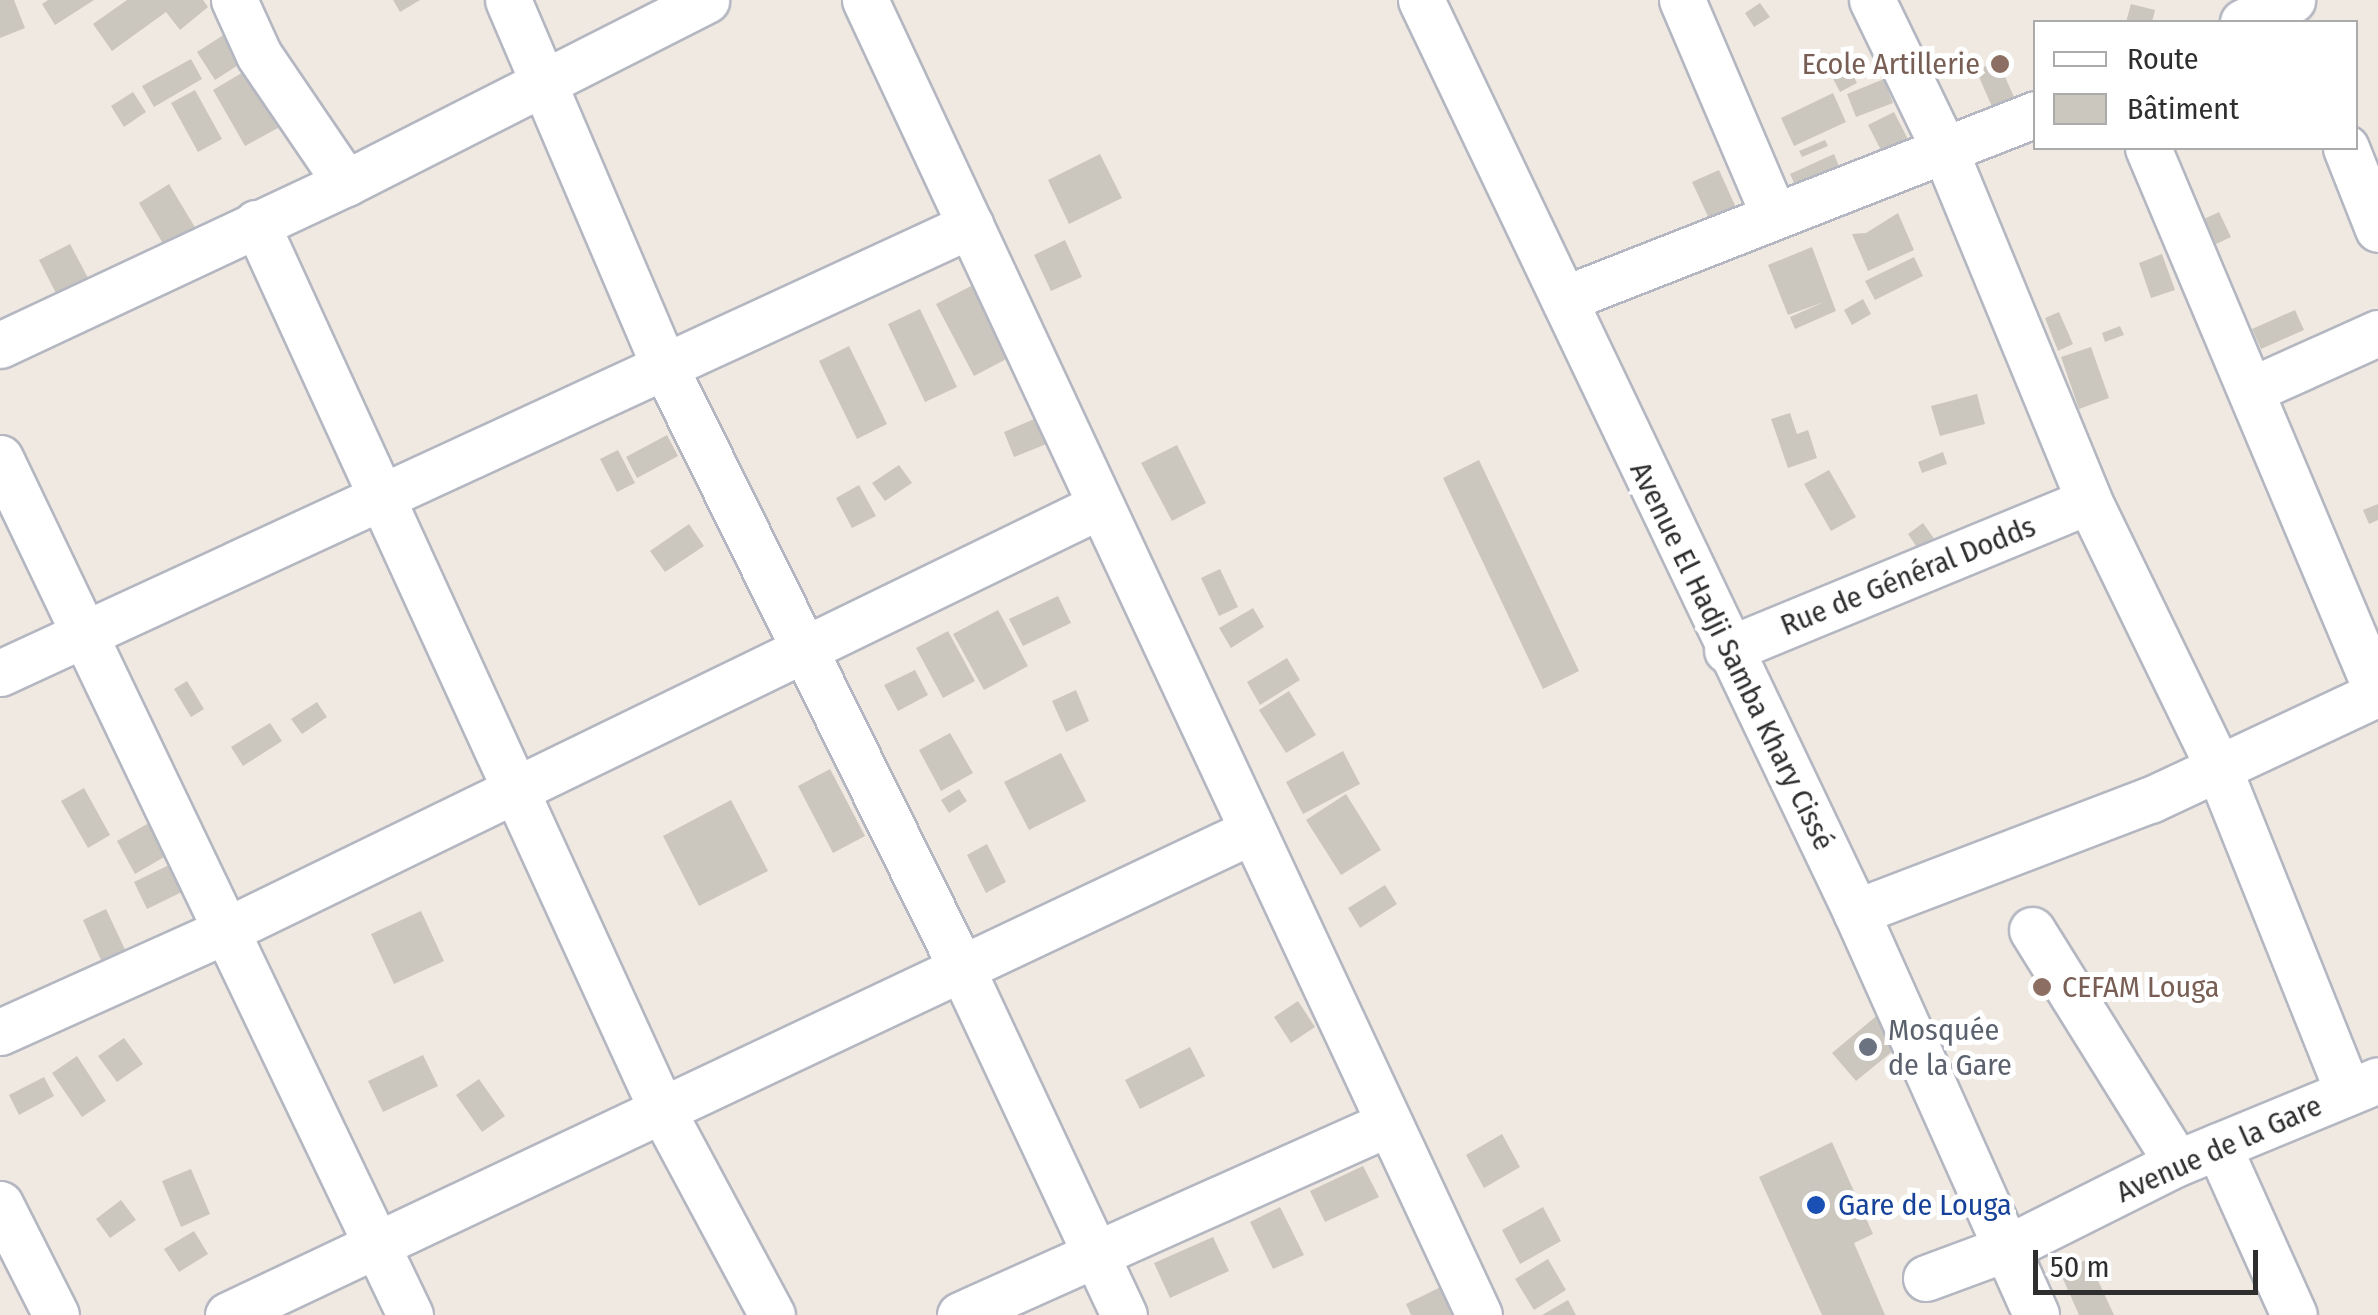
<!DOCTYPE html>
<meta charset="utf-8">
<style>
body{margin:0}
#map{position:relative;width:2378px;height:1315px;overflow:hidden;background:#efe9e1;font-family:"Fira Sans Condensed",sans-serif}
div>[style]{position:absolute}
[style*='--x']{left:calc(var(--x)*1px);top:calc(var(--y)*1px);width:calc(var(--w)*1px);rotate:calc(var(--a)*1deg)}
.building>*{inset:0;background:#cbc7bf}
.roads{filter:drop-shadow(2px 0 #b4b7c1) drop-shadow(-2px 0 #b4b7c1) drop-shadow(0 2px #b4b7c1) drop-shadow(0 -2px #b4b7c1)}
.minor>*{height:45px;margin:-22.5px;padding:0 22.5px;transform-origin:22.5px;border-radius:22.5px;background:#fff}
.dots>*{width:28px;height:28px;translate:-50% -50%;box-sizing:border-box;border:5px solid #fff;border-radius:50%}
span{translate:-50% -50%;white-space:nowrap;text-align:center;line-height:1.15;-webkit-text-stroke:10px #fff;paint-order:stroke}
.education-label{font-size:30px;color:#785e54}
.right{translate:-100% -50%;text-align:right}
.left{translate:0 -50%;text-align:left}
.street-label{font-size:30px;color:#2e2e2e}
.worship-label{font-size:30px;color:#5b616d}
.transit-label{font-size:30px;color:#164399}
.legend{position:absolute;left:2033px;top:20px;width:325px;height:130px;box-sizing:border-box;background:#fff;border:2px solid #ababab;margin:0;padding:12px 18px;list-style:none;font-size:30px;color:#2e2e2e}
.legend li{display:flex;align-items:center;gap:20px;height:50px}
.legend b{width:50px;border:2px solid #ababab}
.scale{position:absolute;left:2033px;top:1250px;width:225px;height:45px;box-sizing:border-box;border:5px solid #2e2e2e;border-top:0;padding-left:12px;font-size:30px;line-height:35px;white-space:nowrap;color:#2e2e2e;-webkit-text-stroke:8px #fff;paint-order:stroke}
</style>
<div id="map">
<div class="building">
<i style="clip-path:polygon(0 0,14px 0,25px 28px,0 38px)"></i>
<i style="clip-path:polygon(48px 0,94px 0,55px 25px,42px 4px)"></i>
<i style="clip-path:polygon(127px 0,203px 0,208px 7px,180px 30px,166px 12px,112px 51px,93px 24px)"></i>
<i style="clip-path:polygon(393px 0,420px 0,400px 12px)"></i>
<i style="clip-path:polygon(1760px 3px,1770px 17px,1754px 27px,1745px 13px)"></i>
<i style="clip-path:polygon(2131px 4px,2155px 10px,2152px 22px,2126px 22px)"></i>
<i style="clip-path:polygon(225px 34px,243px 62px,215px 80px,197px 52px)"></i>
<i style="clip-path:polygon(191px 59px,202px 79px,154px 107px,142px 86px)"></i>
<i style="clip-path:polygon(1998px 61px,2018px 106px,1996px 116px,1976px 70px)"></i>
<i style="clip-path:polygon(1846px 62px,1857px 83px,1840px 92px,1829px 71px)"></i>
<i style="clip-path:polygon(245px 71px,278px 128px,245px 146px,213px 90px)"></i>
<i style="clip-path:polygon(1884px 79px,1893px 103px,1856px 117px,1847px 94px)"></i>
<i style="clip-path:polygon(195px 90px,222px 139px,198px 152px,171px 103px)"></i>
<i style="clip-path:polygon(133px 92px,146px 112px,124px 127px,111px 106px)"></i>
<i style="clip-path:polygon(1833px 93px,1846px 122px,1794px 146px,1781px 118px)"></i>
<i style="clip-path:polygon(1894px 112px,1910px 143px,1884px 156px,1868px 125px)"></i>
<i style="clip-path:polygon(1825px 140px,1828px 146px,1802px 157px,1799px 151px)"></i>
<i style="clip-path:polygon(1100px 154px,1122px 198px,1069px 224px,1048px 180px)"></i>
<i style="clip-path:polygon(1834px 154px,1843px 176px,1800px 196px,1790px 174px)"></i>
<i style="clip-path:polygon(1719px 170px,1738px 212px,1712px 225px,1692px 182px)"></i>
<i style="clip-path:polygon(169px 184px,196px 229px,165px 247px,139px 203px)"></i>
<i style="clip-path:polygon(2219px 212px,2231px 237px,2216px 244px,2204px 219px)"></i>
<i style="clip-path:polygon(1898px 213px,1914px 250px,1868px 271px,1852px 234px,1866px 233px)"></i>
<i style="clip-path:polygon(1065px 240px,1082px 277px,1051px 291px,1034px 255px)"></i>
<i style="clip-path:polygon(70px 244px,94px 289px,62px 305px,39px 260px)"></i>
<i style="clip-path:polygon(1812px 247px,1836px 311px,1795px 329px,1790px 317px,1824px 302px,1788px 315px,1768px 265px)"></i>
<i style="clip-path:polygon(2162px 254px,2175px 290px,2151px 298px,2139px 263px)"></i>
<i style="clip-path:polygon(1914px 257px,1923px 276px,1875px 300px,1865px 281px)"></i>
<i style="clip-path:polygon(975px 284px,1012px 356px,974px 376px,936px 304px)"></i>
<i style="clip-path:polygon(1863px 299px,1871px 314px,1852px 325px,1844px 310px)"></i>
<i style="clip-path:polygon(920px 309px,957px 387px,925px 402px,888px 324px)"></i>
<i style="clip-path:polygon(2295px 310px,2304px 330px,2261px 349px,2252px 329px)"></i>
<i style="clip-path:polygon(2059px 312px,2073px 344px,2058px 351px,2045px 318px)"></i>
<i style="clip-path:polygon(2120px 326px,2124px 335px,2105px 342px,2102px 333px)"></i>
<i style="clip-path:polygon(849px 346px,887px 424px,857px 439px,819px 361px)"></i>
<i style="clip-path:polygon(2091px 347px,2109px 398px,2079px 409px,2061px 357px)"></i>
<i style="clip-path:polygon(1977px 394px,1985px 424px,1940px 436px,1931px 406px)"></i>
<i style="clip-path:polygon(1790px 413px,1797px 434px,1808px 430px,1817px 458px,1788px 468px,1771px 419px)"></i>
<i style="clip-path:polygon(1039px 417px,1049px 443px,1014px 457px,1004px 432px)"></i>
<i style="clip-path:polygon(667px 435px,678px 456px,637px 478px,626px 457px)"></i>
<i style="clip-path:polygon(1177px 445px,1206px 503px,1172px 521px,1141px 463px)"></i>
<i style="clip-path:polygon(618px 450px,635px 483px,617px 492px,600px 459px)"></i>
<i style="clip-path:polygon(1943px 452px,1947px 464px,1922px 473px,1918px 462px)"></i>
<i style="clip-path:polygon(1479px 460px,1579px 671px,1543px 689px,1443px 478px)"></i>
<i style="clip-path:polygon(899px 465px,912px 483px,885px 501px,872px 483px)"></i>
<i style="clip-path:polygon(1829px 470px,1856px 517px,1831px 531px,1804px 484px)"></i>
<i style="clip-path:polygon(859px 485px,876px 516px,852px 528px,836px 498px)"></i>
<i style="clip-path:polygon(2378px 504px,2378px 520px,2369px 524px,2363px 510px)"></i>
<i style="clip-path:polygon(1923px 523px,1940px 547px,1924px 558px,1908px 534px)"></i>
<i style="clip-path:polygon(689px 524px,704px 546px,665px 572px,650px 551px)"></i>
<i style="clip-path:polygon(1220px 569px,1238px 607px,1219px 616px,1201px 578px)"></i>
<i style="clip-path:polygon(1058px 596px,1071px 623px,1023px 646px,1009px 619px)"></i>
<i style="clip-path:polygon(1253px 608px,1264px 627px,1231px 648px,1219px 628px)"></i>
<i style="clip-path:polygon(998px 610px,1028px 666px,984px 690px,953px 634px)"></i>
<i style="clip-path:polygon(948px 631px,975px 681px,943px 698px,916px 648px)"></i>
<i style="clip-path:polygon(1287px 658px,1300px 680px,1260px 705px,1247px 682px)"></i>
<i style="clip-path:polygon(915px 670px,928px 695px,898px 711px,884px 685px)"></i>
<i style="clip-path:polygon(187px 681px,204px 709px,191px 717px,174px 689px)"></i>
<i style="clip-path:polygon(1076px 690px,1089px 721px,1066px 732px,1052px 701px)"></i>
<i style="clip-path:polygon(1289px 691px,1316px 735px,1286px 753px,1259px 710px)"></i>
<i style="clip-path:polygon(317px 702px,327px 717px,302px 734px,291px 719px)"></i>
<i style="clip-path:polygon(270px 723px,282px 741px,243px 766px,231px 747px)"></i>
<i style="clip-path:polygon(950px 733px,973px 773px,941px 791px,919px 750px)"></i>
<i style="clip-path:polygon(1343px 751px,1360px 784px,1303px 814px,1286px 782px)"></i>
<i style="clip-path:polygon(1061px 753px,1086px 801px,1029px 830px,1004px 782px)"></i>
<i style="clip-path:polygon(830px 769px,865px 836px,833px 853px,798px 786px)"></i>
<i style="clip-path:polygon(84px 788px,110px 835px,88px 848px,61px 801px)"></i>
<i style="clip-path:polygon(959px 789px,967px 801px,949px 813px,941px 800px)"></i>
<i style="clip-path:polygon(1346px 794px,1381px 850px,1341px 875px,1306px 820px)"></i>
<i style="clip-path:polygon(731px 800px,768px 871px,699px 906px,663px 836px)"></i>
<i style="clip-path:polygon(165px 814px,183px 846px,135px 874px,117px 841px)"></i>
<i style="clip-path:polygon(987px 844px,1006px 882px,986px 893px,967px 855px)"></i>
<i style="clip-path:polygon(173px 863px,186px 890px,147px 909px,134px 882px)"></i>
<i style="clip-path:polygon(1385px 885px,1397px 904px,1360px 928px,1348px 908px)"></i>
<i style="clip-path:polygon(106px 909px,128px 956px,104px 967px,83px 920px)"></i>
<i style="clip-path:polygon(421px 911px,444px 961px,394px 984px,371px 934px)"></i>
<i style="clip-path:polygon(1298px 1001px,1315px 1027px,1291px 1043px,1274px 1017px)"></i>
<i style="clip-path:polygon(1880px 1013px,1904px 1042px,1856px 1081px,1832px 1053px)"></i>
<i style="clip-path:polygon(124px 1038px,143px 1064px,117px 1082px,98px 1056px)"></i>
<i style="clip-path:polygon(1190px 1047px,1205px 1076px,1140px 1109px,1125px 1080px)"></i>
<i style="clip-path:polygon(423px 1055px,438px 1086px,383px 1112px,368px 1081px)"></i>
<i style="clip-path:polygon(77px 1056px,106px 1101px,82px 1117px,52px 1073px)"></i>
<i style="clip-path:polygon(44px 1077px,54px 1096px,19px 1115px,9px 1095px)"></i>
<i style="clip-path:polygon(479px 1079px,505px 1116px,482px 1132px,456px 1095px)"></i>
<i style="clip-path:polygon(1502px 1134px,1520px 1167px,1484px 1188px,1466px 1155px)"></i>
<i style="clip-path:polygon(1832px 1142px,1873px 1234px,1854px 1243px,1885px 1315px,1822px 1315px,1759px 1177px)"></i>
<i style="clip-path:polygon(1363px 1166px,1379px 1197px,1325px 1222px,1310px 1191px)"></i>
<i style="clip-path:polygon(191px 1169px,210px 1214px,181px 1227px,162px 1181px)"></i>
<i style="clip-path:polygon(121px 1200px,136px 1220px,110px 1238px,96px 1219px)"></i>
<i style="clip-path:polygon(1280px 1207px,1304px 1255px,1273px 1269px,1250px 1222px)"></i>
<i style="clip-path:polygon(1543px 1207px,1561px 1241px,1520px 1264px,1502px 1230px)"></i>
<i style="clip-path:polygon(194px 1231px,208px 1254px,179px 1272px,164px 1249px)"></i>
<i style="clip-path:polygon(1213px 1237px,1229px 1271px,1170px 1298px,1154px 1263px)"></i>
<i style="clip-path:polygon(1548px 1259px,1566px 1290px,1534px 1310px,1515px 1279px)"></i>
<i style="clip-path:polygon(2088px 1259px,2114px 1315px,2079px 1315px,2060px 1272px)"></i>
<i style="clip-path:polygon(1457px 1279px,1463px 1315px,1411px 1315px,1406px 1304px)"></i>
<i style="clip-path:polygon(1568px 1300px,1576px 1315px,1542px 1315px)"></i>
</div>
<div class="roads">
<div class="minor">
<i style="--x:234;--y:0;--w:60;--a:65.6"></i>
<i style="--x:259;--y:55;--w:155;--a:55.8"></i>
<i style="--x:508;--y:0;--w:395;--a:66.9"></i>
<i style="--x:663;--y:363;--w:674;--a:63.74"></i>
<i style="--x:961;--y:967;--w:384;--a:64.9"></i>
<i style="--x:865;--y:0;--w:1451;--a:64.97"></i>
<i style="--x:1421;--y:0;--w:1010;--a:64.5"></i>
<i style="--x:1856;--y:912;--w:441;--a:65.9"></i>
<i style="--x:1682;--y:0;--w:235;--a:66.9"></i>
<i style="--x:1872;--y:0;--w:168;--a:64.2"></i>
<i style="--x:1945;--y:151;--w:378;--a:67.6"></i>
<i style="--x:2089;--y:501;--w:296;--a:64.1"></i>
<i style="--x:2218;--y:767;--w:350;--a:68.2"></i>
<i style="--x:2243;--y:22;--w:54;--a:-24.2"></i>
<i style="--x:2148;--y:148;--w:592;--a:67.16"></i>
<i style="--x:2346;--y:148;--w:87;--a:68.4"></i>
<i style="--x:256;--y:223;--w:973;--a:65.41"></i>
<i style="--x:661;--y:1108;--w:235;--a:61.8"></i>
<i style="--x:1564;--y:299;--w:507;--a:-21.4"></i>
<i style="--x:0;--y:345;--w:382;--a:-25.1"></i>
<i style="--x:346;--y:183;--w:404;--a:-26.9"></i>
<i style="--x:2251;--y:390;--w:139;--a:-24.2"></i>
<i style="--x:0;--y:458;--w:950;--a:64.43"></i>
<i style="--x:1727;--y:650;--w:391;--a:-22.4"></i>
<i style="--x:0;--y:673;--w:1069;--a:-24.77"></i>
<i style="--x:1856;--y:912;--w:315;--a:-20.9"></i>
<i style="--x:2150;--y:800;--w:252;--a:-25.1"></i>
<i style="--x:2032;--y:930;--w:274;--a:58.1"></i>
<i style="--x:0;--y:1032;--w:247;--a:-24.2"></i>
<i style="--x:225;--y:931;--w:972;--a:-25.93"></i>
<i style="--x:2218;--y:1146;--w:185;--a:65.8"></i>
<i style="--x:0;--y:1204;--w:124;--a:63.2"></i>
<i style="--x:1926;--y:1278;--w:86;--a:-20.3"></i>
<i style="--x:2007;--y:1248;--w:190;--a:-26.6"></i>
<i style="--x:2177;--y:1163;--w:217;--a:-22.4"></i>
<i style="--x:228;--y:1315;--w:1130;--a:-25.3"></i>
<i style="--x:960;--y:1315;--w:466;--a:-24.1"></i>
</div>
</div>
<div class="dots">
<i style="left:2000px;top:64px;background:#8d6e63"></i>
<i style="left:2042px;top:987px;background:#8d6e63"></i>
<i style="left:1868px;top:1047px;background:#6b7280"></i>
<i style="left:1816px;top:1205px;background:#1a4fb4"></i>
</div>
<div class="education-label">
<span class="right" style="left:1980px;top:64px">Ecole Artillerie</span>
<span class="left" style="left:2062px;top:987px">CEFAM Louga</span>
</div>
<div class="street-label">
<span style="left:1908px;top:576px;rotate:-22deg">Rue de Général Dodds</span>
<span style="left:1732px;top:656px;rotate:64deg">Avenue El Hadji Samba Khary Cissé</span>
<span style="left:2219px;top:1149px;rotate:-24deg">Avenue de la Gare</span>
</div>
<div class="worship-label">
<span class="left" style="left:1888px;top:1047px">Mosquée<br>de la Gare</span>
</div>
<div class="transit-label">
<span class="left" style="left:1838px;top:1205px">Gare de Louga</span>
</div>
<ul class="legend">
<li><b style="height:12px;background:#fff"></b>Route</li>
<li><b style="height:28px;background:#cbc7bf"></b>Bâtiment</li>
</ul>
<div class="scale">50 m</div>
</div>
